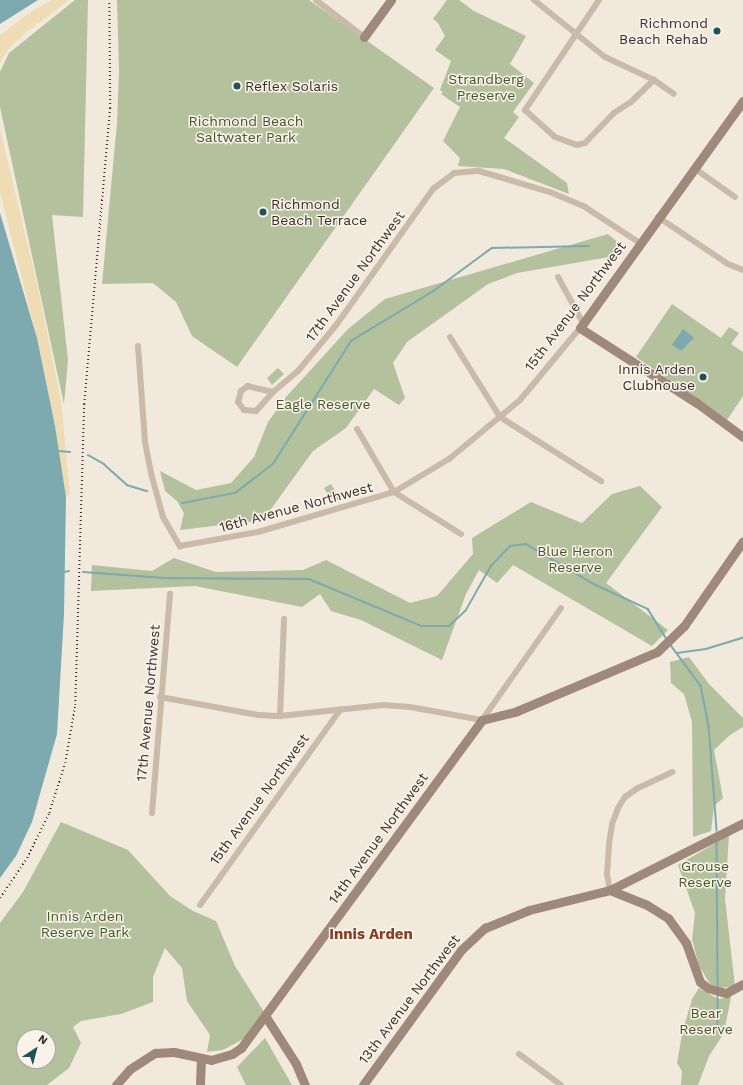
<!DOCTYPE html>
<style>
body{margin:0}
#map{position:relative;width:743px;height:1085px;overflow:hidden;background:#f2e9dd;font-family:"Work Sans",sans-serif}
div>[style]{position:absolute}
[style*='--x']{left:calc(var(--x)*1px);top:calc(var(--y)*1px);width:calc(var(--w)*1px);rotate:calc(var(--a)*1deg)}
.green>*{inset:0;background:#b3c19d}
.sand>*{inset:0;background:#eddcb4}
.water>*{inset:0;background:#7caaaf}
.stream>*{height:1.5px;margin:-0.75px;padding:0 0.75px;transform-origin:0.75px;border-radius:0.75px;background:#7caaaf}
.street>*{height:6px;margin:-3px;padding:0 3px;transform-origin:3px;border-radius:3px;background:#cabaa8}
.secondary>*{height:9px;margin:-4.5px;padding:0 4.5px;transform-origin:4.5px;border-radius:4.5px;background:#9e897a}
.rail>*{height:1.5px;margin-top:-0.75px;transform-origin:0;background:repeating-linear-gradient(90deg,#372e29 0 1px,transparent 0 4px)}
.dots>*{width:11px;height:11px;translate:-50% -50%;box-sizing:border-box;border:2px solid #faf3e9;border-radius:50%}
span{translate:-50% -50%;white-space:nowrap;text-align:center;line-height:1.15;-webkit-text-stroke:3px #faf3e9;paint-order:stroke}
.poi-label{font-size:14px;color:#372e29}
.right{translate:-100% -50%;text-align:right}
.left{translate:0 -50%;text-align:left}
.park-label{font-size:14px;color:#44552c}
.street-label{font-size:14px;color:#372e29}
.neighbourhood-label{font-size:15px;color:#863f22;font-weight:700}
.north{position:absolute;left:16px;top:1029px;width:40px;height:40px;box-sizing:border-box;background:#faf3e9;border:1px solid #aca49c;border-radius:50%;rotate:36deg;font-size:11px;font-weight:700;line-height:16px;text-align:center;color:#372e29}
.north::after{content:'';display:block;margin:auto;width:14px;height:18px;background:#1e5259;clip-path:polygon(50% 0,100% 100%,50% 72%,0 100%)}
</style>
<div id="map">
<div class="green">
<i style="clip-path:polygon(75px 0,88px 0,83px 217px,52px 215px,68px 360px,64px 404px,0 107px,0 72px,9px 53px)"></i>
<i style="clip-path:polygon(117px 0,309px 0,434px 88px,237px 367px,192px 336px,176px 302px,153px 283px,102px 284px,117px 123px,119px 71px)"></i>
<i style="clip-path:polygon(447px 0,459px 0,474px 11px,526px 36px,510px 64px,534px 83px,513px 112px,519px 117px,504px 138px,567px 183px,569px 194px,504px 169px,458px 166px,460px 158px,443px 141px,460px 107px,441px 94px,443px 92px,440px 90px,451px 61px,435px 50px,445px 36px,438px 23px,433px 19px)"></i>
<i style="clip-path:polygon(608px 234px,621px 245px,615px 256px,517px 273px,488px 284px,407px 342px,393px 363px,405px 398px,399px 405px,374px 389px,346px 428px,313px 451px,271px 509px,257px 521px,180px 530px,184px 513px,177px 501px,165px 491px,160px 471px,196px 490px,231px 483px,254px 457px,268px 422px,286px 397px,348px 329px,385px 299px)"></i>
<i style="clip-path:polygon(672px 304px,721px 338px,729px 327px,739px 333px,731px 344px,743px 352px,743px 396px,727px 420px,636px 357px)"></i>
<i style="clip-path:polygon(278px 368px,284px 374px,272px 385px,267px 378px)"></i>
<i style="clip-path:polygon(331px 484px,340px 499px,333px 503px,324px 488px)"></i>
<i style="clip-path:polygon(640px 486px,662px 507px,606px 583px,668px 630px,652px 646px,513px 565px,497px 583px,479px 570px,466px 594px,442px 660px,361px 620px,331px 611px,320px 594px,302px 607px,195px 586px,91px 591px,92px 565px,152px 571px,174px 558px,216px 572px,303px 570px,326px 560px,410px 603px,437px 596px,473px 554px,472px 538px,531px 502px,582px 523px,612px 494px)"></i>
<i style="clip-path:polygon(689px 657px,709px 684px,743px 718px,743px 727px,730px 735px,714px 750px,723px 798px,714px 806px,711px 831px,693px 837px,692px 722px,684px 694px,671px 683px,670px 662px)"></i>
<i style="clip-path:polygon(evenodd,61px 822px,128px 850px,170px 896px,193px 911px,216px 921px,235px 966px,264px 1012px,245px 1038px,223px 1050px,207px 1052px,210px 1035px,187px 1001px,182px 968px,165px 948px,153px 977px,153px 1002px,121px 1014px,81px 1021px,73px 1027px,81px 1043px,69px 1068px,47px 1085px,0 1085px,0 923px,23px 892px,61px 822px,24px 1037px,48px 1037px,48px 1061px,24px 1061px,24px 1037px)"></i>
<i style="clip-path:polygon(729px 835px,725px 899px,735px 986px,722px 988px,710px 984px,699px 966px,692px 939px,695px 913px,678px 865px)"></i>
<i style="clip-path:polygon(699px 988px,718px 999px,731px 997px,724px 1033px,709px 1056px,698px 1085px,681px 1085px,682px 1071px,677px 1063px,682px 1034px,692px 999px)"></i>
<i style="clip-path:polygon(265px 1038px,292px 1085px,246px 1085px,237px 1067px)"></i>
</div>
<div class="sand">
<i style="clip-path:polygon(52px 0,69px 0,23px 35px,9px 48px,0 63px,0 35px,32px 11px)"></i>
<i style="clip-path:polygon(0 129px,38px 288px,61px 401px,70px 493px,66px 497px,55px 426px,37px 338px,0 192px)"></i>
</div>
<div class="water">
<i style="clip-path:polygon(0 0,38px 0,0 24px)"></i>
<i style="clip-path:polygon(0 213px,37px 338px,55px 426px,66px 497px,64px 614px,57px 734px,32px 822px,16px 856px,0 878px)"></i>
<i style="clip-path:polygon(683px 329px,694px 338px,681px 351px,672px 345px)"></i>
</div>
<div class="stream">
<i style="--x:59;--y:451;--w:11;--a:5"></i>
<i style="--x:88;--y:455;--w:18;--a:29"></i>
<i style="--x:104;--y:464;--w:31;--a:42"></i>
<i style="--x:127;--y:485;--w:21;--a:17"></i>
<i style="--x:182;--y:503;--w:54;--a:-10.7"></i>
<i style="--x:235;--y:493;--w:48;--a:-37.3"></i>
<i style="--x:273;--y:464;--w:146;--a:-57.6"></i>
<i style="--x:351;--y:341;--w:95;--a:-31.2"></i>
<i style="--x:432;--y:292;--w:74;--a:-36.3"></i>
<i style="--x:492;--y:248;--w:97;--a:-1.2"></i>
<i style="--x:65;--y:572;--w:4;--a:-14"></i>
<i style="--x:83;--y:572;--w:82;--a:4.2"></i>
<i style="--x:165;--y:578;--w:144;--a:0.4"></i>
<i style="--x:309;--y:579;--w:122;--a:22.6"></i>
<i style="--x:422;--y:626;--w:27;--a:0"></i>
<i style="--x:449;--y:626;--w:23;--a:-43"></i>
<i style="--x:466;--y:610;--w:51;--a:-60.4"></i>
<i style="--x:491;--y:566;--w:28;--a:-46"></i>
<i style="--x:510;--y:546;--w:16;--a:-7"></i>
<i style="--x:526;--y:544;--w:79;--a:30.5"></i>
<i style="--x:594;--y:584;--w:60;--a:24.8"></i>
<i style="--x:648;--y:609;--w:34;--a:58"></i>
<i style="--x:670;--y:644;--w:52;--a:53.6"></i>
<i style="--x:701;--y:686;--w:41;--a:78.7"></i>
<i style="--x:709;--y:726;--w:105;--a:85.6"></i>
<i style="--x:677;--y:653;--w:29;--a:-8"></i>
<i style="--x:706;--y:649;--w:39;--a:-17"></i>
<i style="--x:717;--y:839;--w:148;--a:89.6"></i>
<i style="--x:718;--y:995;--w:34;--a:90"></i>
</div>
<div class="street">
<i style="--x:316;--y:0;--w:61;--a:37.6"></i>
<i style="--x:534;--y:0;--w:91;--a:38.8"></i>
<i style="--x:605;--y:57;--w:54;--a:25.1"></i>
<i style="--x:654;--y:80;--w:24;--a:35"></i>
<i style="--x:599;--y:0;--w:133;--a:123.9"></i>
<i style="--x:525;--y:110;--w:40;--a:42"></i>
<i style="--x:555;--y:137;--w:23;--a:20"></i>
<i style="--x:577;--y:145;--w:8;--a:-14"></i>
<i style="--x:585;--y:143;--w:42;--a:-46"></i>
<i style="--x:614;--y:113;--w:20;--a:-33"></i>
<i style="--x:631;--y:102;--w:32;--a:-44"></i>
<i style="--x:694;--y:168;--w:50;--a:35.3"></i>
<i style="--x:658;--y:217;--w:84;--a:33.9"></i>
<i style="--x:728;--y:264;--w:16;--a:22"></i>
<i style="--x:558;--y:277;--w:52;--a:61.5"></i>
<i style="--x:450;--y:337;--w:94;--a:58"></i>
<i style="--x:500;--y:417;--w:120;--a:32.4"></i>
<i style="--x:138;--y:346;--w:96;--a:85.8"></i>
<i style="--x:145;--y:442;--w:32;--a:79"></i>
<i style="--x:151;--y:473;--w:46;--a:74.7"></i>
<i style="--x:163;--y:517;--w:34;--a:60"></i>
<i style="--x:180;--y:546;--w:79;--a:-10.2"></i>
<i style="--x:258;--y:532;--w:142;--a:-16.4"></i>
<i style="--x:394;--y:492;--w:64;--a:-31"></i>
<i style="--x:449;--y:459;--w:92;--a:-39.7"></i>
<i style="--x:520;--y:400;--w:94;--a:-50.2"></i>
<i style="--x:273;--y:392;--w:26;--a:-167"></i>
<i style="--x:248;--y:386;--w:9;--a:144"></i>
<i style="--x:241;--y:391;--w:11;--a:105"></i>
<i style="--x:238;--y:402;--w:10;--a:53"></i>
<i style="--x:244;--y:410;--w:12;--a:5"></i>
<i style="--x:256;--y:411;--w:25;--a:-48"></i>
<i style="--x:273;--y:392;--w:33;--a:-40"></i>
<i style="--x:298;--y:371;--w:61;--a:-50.3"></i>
<i style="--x:337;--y:324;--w:166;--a:-54.6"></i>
<i style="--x:433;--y:189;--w:26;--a:-37"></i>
<i style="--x:454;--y:173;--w:25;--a:-5"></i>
<i style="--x:479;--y:171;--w:74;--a:16.5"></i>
<i style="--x:550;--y:192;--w:38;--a:23"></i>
<i style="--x:585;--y:207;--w:66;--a:33.2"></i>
<i style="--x:357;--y:429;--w:73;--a:59.6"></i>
<i style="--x:394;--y:492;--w:79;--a:32.1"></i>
<i style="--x:160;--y:697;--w:100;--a:10.4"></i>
<i style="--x:258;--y:715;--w:22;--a:3"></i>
<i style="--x:280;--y:716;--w:104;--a:-6.1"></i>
<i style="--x:383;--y:705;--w:27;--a:4"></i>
<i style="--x:410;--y:707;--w:73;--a:10.2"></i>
<i style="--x:482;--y:720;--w:137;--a:-54.8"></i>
<i style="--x:280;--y:716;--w:97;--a:-87.6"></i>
<i style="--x:152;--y:813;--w:220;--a:-85.3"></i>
<i style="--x:610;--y:890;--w:16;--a:-101"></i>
<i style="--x:607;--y:874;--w:30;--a:-86"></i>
<i style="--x:609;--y:844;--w:20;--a:-81"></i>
<i style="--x:612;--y:824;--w:17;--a:-69"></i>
<i style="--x:618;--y:808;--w:13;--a:-58"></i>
<i style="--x:625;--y:797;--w:16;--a:-35"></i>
<i style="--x:638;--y:788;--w:38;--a:-25"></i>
<i style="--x:200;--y:905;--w:241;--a:-54.3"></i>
<i style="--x:519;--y:1054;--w:52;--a:36.4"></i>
</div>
<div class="secondary">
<i style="--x:364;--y:37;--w:46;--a:-53.9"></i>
<i style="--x:743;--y:101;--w:279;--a:125.7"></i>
<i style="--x:580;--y:328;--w:139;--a:32.7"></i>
<i style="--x:697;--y:403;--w:57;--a:36.5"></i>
<i style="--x:610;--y:890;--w:40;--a:22"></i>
<i style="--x:647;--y:905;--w:25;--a:32"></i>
<i style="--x:668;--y:918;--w:31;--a:54"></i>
<i style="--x:686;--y:943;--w:41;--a:70.3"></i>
<i style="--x:700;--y:982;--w:10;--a:37"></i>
<i style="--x:708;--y:988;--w:19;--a:16"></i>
<i style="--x:726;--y:993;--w:19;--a:-28"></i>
<i style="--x:266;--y:1017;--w:56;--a:57.4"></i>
<i style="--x:296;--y:1064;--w:23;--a:67"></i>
<i style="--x:116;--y:1085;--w:21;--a:-49"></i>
<i style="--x:130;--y:1069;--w:30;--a:-33"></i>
<i style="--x:155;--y:1053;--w:19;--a:-3"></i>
<i style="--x:174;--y:1052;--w:38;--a:12"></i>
<i style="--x:211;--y:1060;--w:22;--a:-16"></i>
<i style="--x:232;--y:1054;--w:11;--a:-34"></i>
<i style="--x:241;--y:1048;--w:407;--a:-53.7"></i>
<i style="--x:482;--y:720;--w:36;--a:-14"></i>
<i style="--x:517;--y:711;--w:152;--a:-22.9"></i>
<i style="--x:657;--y:652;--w:37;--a:-44"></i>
<i style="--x:684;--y:626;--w:103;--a:-55.2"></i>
<i style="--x:200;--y:1085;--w:26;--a:-88"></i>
<i style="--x:363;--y:1085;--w:167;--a:-54"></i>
<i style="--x:461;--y:950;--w:33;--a:-43"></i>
<i style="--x:485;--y:928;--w:48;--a:-22.2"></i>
<i style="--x:529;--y:910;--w:83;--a:-13.9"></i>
<i style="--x:610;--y:890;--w:149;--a:-26.7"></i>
</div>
<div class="rail">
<i style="--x:0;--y:898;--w:48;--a:-56"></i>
<i style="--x:27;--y:858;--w:50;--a:-63.9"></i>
<i style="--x:49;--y:813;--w:52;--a:-72.3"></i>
<i style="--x:65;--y:763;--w:59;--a:-80.2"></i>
<i style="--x:75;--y:705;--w:301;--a:-88.3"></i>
<i style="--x:84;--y:404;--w:297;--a:-85"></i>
<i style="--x:110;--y:108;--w:108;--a:-90.5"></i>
</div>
<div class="dots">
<i style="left:717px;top:31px;background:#1e5259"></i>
<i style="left:237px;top:86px;background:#1e5259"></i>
<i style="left:263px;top:212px;background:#1e5259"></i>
<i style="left:703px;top:377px;background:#1e5259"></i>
</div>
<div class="poi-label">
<span class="right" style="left:708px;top:31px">Richmond<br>Beach Rehab</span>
<span class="left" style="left:245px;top:86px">Reflex Solaris</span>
<span class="left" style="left:271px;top:212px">Richmond<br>Beach Terrace</span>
<span class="right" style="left:695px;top:377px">Innis Arden<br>Clubhouse</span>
</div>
<div class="park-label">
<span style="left:486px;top:87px">Strandberg<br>Preserve</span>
<span style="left:246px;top:129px">Richmond Beach<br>Saltwater Park</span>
<span style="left:323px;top:404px">Eagle Reserve</span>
<span style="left:575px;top:559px">Blue Heron<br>Reserve</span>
<span style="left:705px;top:874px">Grouse<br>Reserve</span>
<span style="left:85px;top:924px">Innis Arden<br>Reserve Park</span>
<span style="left:706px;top:1021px">Bear<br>Reserve</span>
</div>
<div class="street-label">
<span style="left:355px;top:276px;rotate:-54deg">17th Avenue Northwest</span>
<span style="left:575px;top:306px;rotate:-53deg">15th Avenue Northwest</span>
<span style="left:296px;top:507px;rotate:-15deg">16th Avenue Northwest</span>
<span style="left:148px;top:703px;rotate:-85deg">17th Avenue Northwest</span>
<span style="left:259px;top:799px;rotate:-54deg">15th Avenue Northwest</span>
<span style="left:378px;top:838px;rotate:-54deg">14th Avenue Northwest</span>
<span style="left:409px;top:999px;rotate:-53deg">13th Avenue Northwest</span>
</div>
<div class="neighbourhood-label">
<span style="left:371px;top:935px">Innis Arden</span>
</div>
<div class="north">N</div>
</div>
